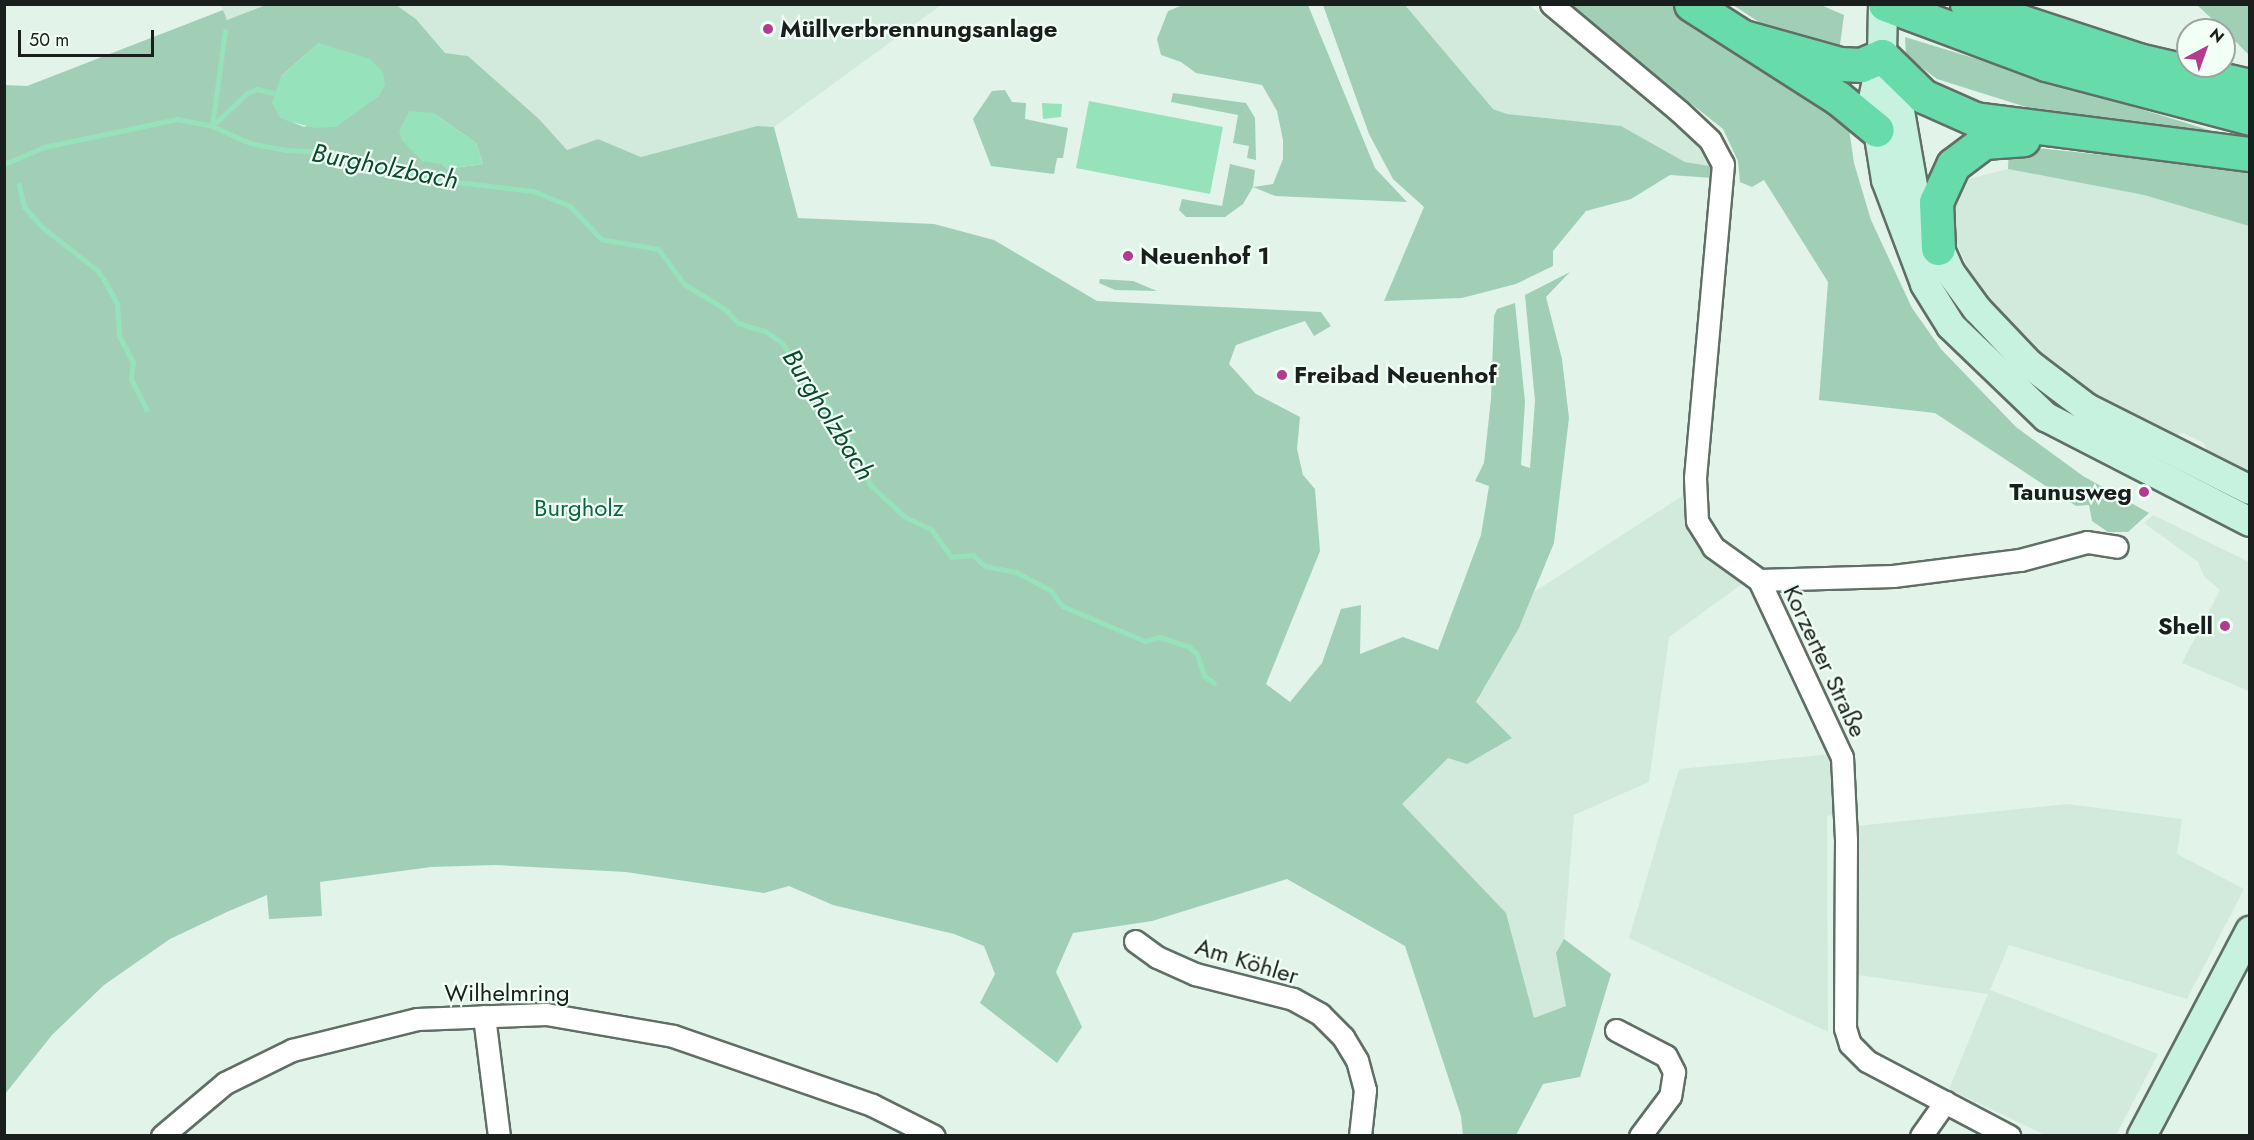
<!DOCTYPE html>
<meta charset="utf-8">
<style>
body{margin:0}
#map{position:relative;width:2254px;height:1140px;overflow:hidden;background:#e2f3e9;font-family:Jost,sans-serif}
div>[style]{position:absolute}
[style*='--x']{left:calc(var(--x)*1px);top:calc(var(--y)*1px);width:calc(var(--w)*1px);rotate:calc(var(--a)*1deg)}
.built>*{inset:0;background:#d1eadc}
.green>*{inset:0;background:#a1cfb6}
.water>*{inset:0;background:#96e2ba}
.stream>*{height:5px;margin:-2.5px;padding:0 2.5px;transform-origin:2.5px;border-radius:2.5px;background:#96e2ba}
.roads{filter:drop-shadow(2px 0 #606f66) drop-shadow(-2px 0 #606f66) drop-shadow(0 2px #606f66) drop-shadow(0 -2px #606f66)}
.minor>*{height:21px;margin:-10.5px;padding:0 10.5px;transform-origin:10.5px;border-radius:10.5px;background:#fff}
.secondary>*{height:28px;margin:-14px;padding:0 14px;transform-origin:14px;border-radius:14px;background:#c6f2df}
.trunk>*{height:33px;margin:-16.5px;padding:0 16.5px;transform-origin:16.5px;border-radius:16.5px;background:#67dcaa}
.dots>*{width:16px;height:16px;translate:-50% -50%;box-sizing:border-box;border:3px solid #f1fff7;border-radius:50%}
span{translate:-50% -50%;white-space:nowrap;text-align:center;line-height:1.15;-webkit-text-stroke:4.5px #f1fff7;paint-order:stroke}
.poi-label{font-size:24px;color:#191f1c;font-weight:700}
.left{translate:0 -50%;text-align:left}
.right{translate:-100% -50%;text-align:right}
.park-label{font-size:24px;color:#096844}
.street-label{font-size:24px;color:#191f1c}
.water-label{font-size:26px;color:#0b4930;font-style:italic}
.frame{position:absolute;inset:0;border:6px solid #191f1c;pointer-events:none}
.north{position:absolute;left:2176px;top:18px;width:60px;height:60px;box-sizing:border-box;background:#f1fff7;border:2px solid #9ba59f;border-radius:50%;rotate:41deg;font-size:16px;font-weight:700;line-height:24px;text-align:center;color:#191f1c}
.north::after{content:'';display:block;margin:auto;width:21px;height:27px;background:#b33c92;clip-path:polygon(50% 0,100% 100%,50% 72%,0 100%)}
.scale{position:absolute;left:18px;top:30px;width:136px;height:27px;box-sizing:border-box;border:3px solid #191f1c;border-top:0;padding-left:8px;font-size:18px;line-height:21px;white-space:nowrap;color:#191f1c;-webkit-text-stroke:4px #f1fff7;paint-order:stroke}
</style>
<div id="map">
<div class="built">
<i style="clip-path:polygon(221px 5px,266px 5px,227px 20px)"></i>
<i style="clip-path:polygon(396px 5px,941px 5px,774px 127px,757px 126px,641px 157px,598px 139px,567px 150px,539px 119px,468px 56px,445px 53px,416px 19px)"></i>
<i style="clip-path:polygon(1405px 5px,1529px 5px,1697px 137px,1716px 167px,1685px 162px,1621px 126px,1506px 114px,1493px 109px)"></i>
<i style="clip-path:polygon(2008px 169px,2145px 195px,2249px 226px,2249px 474px,2207px 453px,2204px 443px,2183px 433px,2173px 437px,2072px 382px,2033px 349px,2000px 314px,1968px 268px,1949px 227px,1954px 193px,1969px 179px)"></i>
<i style="clip-path:polygon(1687px 493px,1746px 581px,1669px 637px,1649px 782px,1574px 815px,1564px 939px,1611px 974px,1580px 1077px,1451px 968px,1287px 879px,1476px 703px,1519px 628px,1534px 592px)"></i>
<i style="clip-path:polygon(2153px 515px,2249px 562px,2249px 691px,2182px 663px,2220px 590px,2204px 576px,2198px 562px,2144px 523px)"></i>
<i style="clip-path:polygon(1833px 754px,1839px 814px,1827px 816px,1828px 1032px,1629px 938px,1679px 769px)"></i>
<i style="clip-path:polygon(2067px 804px,2182px 819px,2177px 854px,2244px 889px,2187px 999px,2009px 945px,1990px 990px,2158px 1054px,2116px 1135px,2045px 1135px,1949px 1089px,1988px 994px,1858px 975px,1856px 826px)"></i>
</div>
<div class="green">
<i style="clip-path:polygon(evenodd,266px 5px,396px 5px,416px 19px,445px 53px,468px 56px,539px 119px,567px 150px,598px 139px,641px 157px,757px 126px,774px 127px,798px 218px,934px 224px,994px 240px,1097px 301px,1321px 312px,1331px 326px,1314px 336px,1305px 321px,1278px 330px,1236px 345px,1229px 364px,1256px 394px,1300px 417px,1297px 449px,1303px 475px,1315px 489px,1320px 551px,1266px 684px,1290px 702px,1322px 663px,1341px 609px,1361px 605px,1360px 654px,1403px 637px,1438px 650px,1481px 535px,1489px 486px,1475px 481px,1484px 463px,1491px 399px,1494px 316px,1497px 309px,1515px 303px,1525px 402px,1521px 465px,1530px 468px,1535px 401px,1525px 295px,1570px 272px,1546px 297px,1562px 359px,1569px 418px,1554px 543px,1519px 628px,1476px 702px,1512px 738px,1467px 764px,1448px 758px,1402px 804px,1506px 913px,1534px 1018px,1566px 1006px,1556px 953px,1564px 939px,1611px 974px,1580px 1077px,1543px 1084px,1516px 1135px,1463px 1135px,1461px 1116px,1405px 946px,1287px 879px,1152px 921px,1073px 933px,1056px 972px,1082px 1027px,1057px 1063px,980px 1003px,995px 974px,984px 946px,954px 934px,833px 905px,789px 886px,764px 893px,626px 872px,494px 865px,431px 867px,320px 882px,322px 916px,269px 919px,267px 895px,229px 911px,170px 939px,104px 985px,52px 1035px,5px 1094px,5px 85px,27px 86px,223px 10px,227px 20px,266px 5px,319px 43px,379px 96px,304px 127px,280px 117px,281px 76px,319px 43px,266px 5px,433px 113px,476px 143px,483px 164px,447px 169px,441px 163px,433px 113px)"></i>
<i style="clip-path:polygon(1183px 5px,1308px 5px,1375px 168px,1407px 202px,1275px 196px,1253px 187px,1243px 204px,1225px 217px,1186px 217px,1179px 210px,1182px 199px,1222px 206px,1230px 164px,1255px 170px,1253px 187px,1273px 184px,1283px 159px,1283px 140px,1277px 111px,1262px 85px,1196px 73px,1181px 62px,1161px 55px,1157px 39px,1168px 11px)"></i>
<i style="clip-path:polygon(1323px 5px,1405px 5px,1493px 109px,1507px 114px,1621px 126px,1685px 162px,1716px 167px,1713px 178px,1670px 175px,1631px 199px,1586px 211px,1553px 251px,1553px 266px,1516px 284px,1462px 298px,1384px 301px,1424px 207px,1393px 179px,1369px 134px)"></i>
<i style="clip-path:polygon(1567px 5px,1677px 5px,1847px 115px,1854px 163px,1871px 220px,1912px 308px,1941px 349px,2016px 427px,2083px 476px,2149px 513px,2128px 532px,2108px 532px,2092px 521px,2089px 505px,2076px 506px,1935px 413px,1819px 400px,1828px 282px,1764px 180px,1752px 187px,1740px 182px,1738px 161px,1723px 129px)"></i>
<i style="clip-path:polygon(1733px 5px,1821px 5px,1844px 15px,1839px 52px,1774px 32px)"></i>
<i style="clip-path:polygon(2197px 5px,2249px 5px,2249px 55px,2224px 30px)"></i>
<i style="clip-path:polygon(1905px 37px,2219px 133px,2045px 113px,1937px 79px,1906px 56px)"></i>
<i style="clip-path:polygon(1005px 90px,1012px 102px,1026px 103px,1025px 119px,1068px 128px,1063px 158px,1057px 158px,1054px 174px,991px 166px,973px 119px,992px 91px)"></i>
<i style="clip-path:polygon(1173px 93px,1246px 103px,1255px 118px,1256px 160px,1247px 158px,1249px 146px,1233px 143px,1238px 115px,1171px 102px)"></i>
<i style="clip-path:polygon(2009px 145px,2249px 170px,2249px 226px,2144px 195px,2008px 169px)"></i>
<i style="clip-path:polygon(1100px 279px,1133px 281px,1157px 291px,1115px 290px,1099px 283px)"></i>
</div>
<div class="water">
<i style="clip-path:polygon(319px 43px,370px 59px,383px 72px,385px 85px,379px 96px,336px 127px,315px 128px,288px 121px,280px 117px,272px 103px,281px 76px)"></i>
<i style="clip-path:polygon(1089px 101px,1223px 127px,1210px 194px,1076px 168px)"></i>
<i style="clip-path:polygon(1042px 103px,1062px 104px,1061px 117px,1043px 119px)"></i>
<i style="clip-path:polygon(409px 111px,433px 113px,476px 143px,483px 164px,447px 169px,441px 164px,422px 161px,402px 140px,399px 131px)"></i>
</div>
<div class="stream">
<i style="--x:212;--y:126;--w:96;--a:-82.2"></i>
<i style="--x:212;--y:126;--w:48;--a:-43.3"></i>
<i style="--x:247;--y:93;--w:11;--a:-22"></i>
<i style="--x:257;--y:89;--w:16;--a:14"></i>
<i style="--x:4;--y:164;--w:43;--a:-23"></i>
<i style="--x:44;--y:147;--w:136;--a:-11.9"></i>
<i style="--x:177;--y:119;--w:36;--a:11"></i>
<i style="--x:212;--y:126;--w:42;--a:24.1"></i>
<i style="--x:250;--y:143;--w:37;--a:11"></i>
<i style="--x:286;--y:150;--w:44;--a:2.6"></i>
<i style="--x:330;--y:152;--w:33;--a:27"></i>
<i style="--x:359;--y:167;--w:40;--a:2.9"></i>
<i style="--x:399;--y:169;--w:41;--a:15.4"></i>
<i style="--x:439;--y:180;--w:95;--a:6.7"></i>
<i style="--x:533;--y:191;--w:40;--a:22"></i>
<i style="--x:570;--y:206;--w:45;--a:46.8"></i>
<i style="--x:601;--y:239;--w:58;--a:10"></i>
<i style="--x:658;--y:249;--w:44;--a:53.4"></i>
<i style="--x:684;--y:284;--w:48;--a:31.4"></i>
<i style="--x:725;--y:309;--w:19;--a:47"></i>
<i style="--x:738;--y:323;--w:28;--a:17"></i>
<i style="--x:765;--y:331;--w:19;--a:35"></i>
<i style="--x:781;--y:342;--w:84;--a:53.7"></i>
<i style="--x:831;--y:410;--w:60;--a:58.7"></i>
<i style="--x:862;--y:461;--w:25;--a:72"></i>
<i style="--x:870;--y:485;--w:47;--a:42.4"></i>
<i style="--x:905;--y:517;--w:29;--a:25"></i>
<i style="--x:931;--y:529;--w:34;--a:54"></i>
<i style="--x:951;--y:557;--w:22;--a:-5"></i>
<i style="--x:973;--y:555;--w:16;--a:43"></i>
<i style="--x:985;--y:566;--w:32;--a:11"></i>
<i style="--x:1016;--y:572;--w:40;--a:28"></i>
<i style="--x:1051;--y:591;--w:19;--a:54"></i>
<i style="--x:1062;--y:606;--w:90;--a:22.9"></i>
<i style="--x:1145;--y:641;--w:15;--a:-16"></i>
<i style="--x:1159;--y:637;--w:32;--a:18"></i>
<i style="--x:1189;--y:647;--w:11;--a:41"></i>
<i style="--x:1197;--y:654;--w:23;--a:72"></i>
<i style="--x:1204;--y:676;--w:12;--a:35"></i>
<i style="--x:19;--y:185;--w:23;--a:77"></i>
<i style="--x:24;--y:207;--w:27;--a:48"></i>
<i style="--x:42;--y:227;--w:71;--a:38.2"></i>
<i style="--x:98;--y:271;--w:14;--a:56"></i>
<i style="--x:106;--y:283;--w:24;--a:62"></i>
<i style="--x:117;--y:304;--w:32;--a:86"></i>
<i style="--x:119;--y:336;--w:30;--a:62"></i>
<i style="--x:133;--y:362;--w:17;--a:97"></i>
<i style="--x:131;--y:379;--w:34;--a:63"></i>
</div>
<div class="roads">
<div class="minor">
<i style="--x:1551;--y:4;--w:167;--a:39.9"></i>
<i style="--x:1679;--y:111;--w:42;--a:43.1"></i>
<i style="--x:1710;--y:140;--w:27;--a:62"></i>
<i style="--x:1723;--y:164;--w:315;--a:95.1"></i>
<i style="--x:1695;--y:478;--w:43;--a:87.3"></i>
<i style="--x:1697;--y:521;--w:31;--a:58"></i>
<i style="--x:1713;--y:547;--w:57;--a:35.7"></i>
<i style="--x:1759;--y:580;--w:195;--a:64.9"></i>
<i style="--x:1842;--y:757;--w:83;--a:87.2"></i>
<i style="--x:1846;--y:840;--w:188;--a:90.3"></i>
<i style="--x:1845;--y:1028;--w:17;--a:73"></i>
<i style="--x:1850;--y:1044;--w:24;--a:45"></i>
<i style="--x:1867;--y:1061;--w:161;--a:27.8"></i>
<i style="--x:1759;--y:580;--w:134;--a:-1.7"></i>
<i style="--x:1893;--y:576;--w:128;--a:-7.2"></i>
<i style="--x:2020;--y:560;--w:69;--a:-15"></i>
<i style="--x:2087;--y:542;--w:30;--a:9"></i>
<i style="--x:1135;--y:941;--w:27;--a:36"></i>
<i style="--x:1157;--y:957;--w:42;--a:24.1"></i>
<i style="--x:1195;--y:974;--w:101;--a:14.3"></i>
<i style="--x:1293;--y:999;--w:31;--a:29"></i>
<i style="--x:1320;--y:1014;--w:33;--a:45"></i>
<i style="--x:1343;--y:1037;--w:27;--a:59"></i>
<i style="--x:1357;--y:1060;--w:31;--a:75"></i>
<i style="--x:1365;--y:1090;--w:46;--a:96.2"></i>
<i style="--x:484;--y:1016;--w:121;--a:82.9"></i>
<i style="--x:1616;--y:1030;--w:56;--a:27.5"></i>
<i style="--x:1666;--y:1056;--w:18;--a:63"></i>
<i style="--x:1674;--y:1072;--w:24;--a:99"></i>
<i style="--x:1670;--y:1096;--w:50;--a:126.9"></i>
<i style="--x:162;--y:1136;--w:82;--a:-40.1"></i>
<i style="--x:225;--y:1083;--w:75;--a:-26.2"></i>
<i style="--x:292;--y:1050;--w:129;--a:-13.9"></i>
<i style="--x:417;--y:1019;--w:129;--a:-2.2"></i>
<i style="--x:546;--y:1014;--w:129;--a:9.8"></i>
<i style="--x:673;--y:1036;--w:211;--a:19.1"></i>
<i style="--x:872;--y:1105;--w:69;--a:26.6"></i>
<i style="--x:1921;--y:1136;--w:42;--a:-54.8"></i>
</div>
<div class="secondary">
<i style="--x:1883;--y:4;--w:52;--a:91.1"></i>
<i style="--x:1882;--y:56;--w:44;--a:101.8"></i>
<i style="--x:1873;--y:99;--w:82;--a:80.9"></i>
<i style="--x:1886;--y:180;--w:111;--a:69.4"></i>
<i style="--x:1925;--y:284;--w:49;--a:58.2"></i>
<i style="--x:1951;--y:326;--w:132;--a:43.8"></i>
<i style="--x:2046;--y:417;--w:229;--a:27.2"></i>
<i style="--x:1883;--y:58;--w:39;--a:69"></i>
<i style="--x:1897;--y:94;--w:98;--a:80.1"></i>
<i style="--x:1914;--y:191;--w:89;--a:66"></i>
<i style="--x:1950;--y:272;--w:46;--a:53.9"></i>
<i style="--x:1977;--y:309;--w:76;--a:46.6"></i>
<i style="--x:2029;--y:364;--w:73;--a:37.2"></i>
<i style="--x:2087;--y:408;--w:182;--a:26.7"></i>
<i style="--x:2142;--y:1136;--w:232;--a:-62.2"></i>
</div>
<div class="trunk">
<i style="--x:1691;--y:4;--w:174;--a:32.6"></i>
<i style="--x:1838;--y:98;--w:50;--a:39.4"></i>
<i style="--x:1885;--y:4;--w:172;--a:20.4"></i>
<i style="--x:2046;--y:64;--w:211;--a:14.8"></i>
<i style="--x:1967;--y:4;--w:180;--a:18.1"></i>
<i style="--x:2138;--y:60;--w:115;--a:13.1"></i>
<i style="--x:1743;--y:37;--w:101;--a:15.6"></i>
<i style="--x:1840;--y:64;--w:21;--a:3"></i>
<i style="--x:1861;--y:65;--w:23;--a:-23"></i>
<i style="--x:1882;--y:56;--w:57;--a:44.3"></i>
<i style="--x:1923;--y:96;--w:57;--a:23.9"></i>
<i style="--x:1975;--y:119;--w:277;--a:7.3"></i>
<i style="--x:1938;--y:248;--w:46;--a:-92.5"></i>
<i style="--x:1936;--y:202;--w:41;--a:-65.3"></i>
<i style="--x:1953;--y:165;--w:39;--a:-37"></i>
<i style="--x:1984;--y:142;--w:39;--a:-4"></i>
</div>
</div>
<div class="dots">
<i style="left:768px;top:29px;background:#b33c92"></i>
<i style="left:1128px;top:256px;background:#b33c92"></i>
<i style="left:1282px;top:375px;background:#b33c92"></i>
<i style="left:2144px;top:492px;background:#b33c92"></i>
<i style="left:2225px;top:626px;background:#b33c92"></i>
</div>
<div class="poi-label">
<span class="left" style="left:780px;top:29px">Müllverbrennungsanlage</span>
<span class="left" style="left:1140px;top:256px">Neuenhof 1</span>
<span class="left" style="left:1294px;top:375px">Freibad Neuenhof</span>
<span class="right" style="left:2132px;top:492px">Taunusweg</span>
<span class="right" style="left:2213px;top:626px">Shell</span>
</div>
<div class="park-label">
<span style="left:579px;top:508px">Burgholz</span>
</div>
<div class="street-label">
<span style="left:1825px;top:661px;rotate:65deg">Korzerter Straße</span>
<span style="left:1247px;top:961px;rotate:17deg">Am Köhler</span>
<span style="left:507px;top:993px">Wilhelmring</span>
</div>
<div class="water-label">
<span style="left:385px;top:167px;rotate:11deg">Burgholzbach</span>
<span style="left:828px;top:415px;rotate:58deg">Burgholzbach</span>
</div>
<div class="frame"></div>
<div class="north">N</div>
<div class="scale">50 m</div>
</div>
